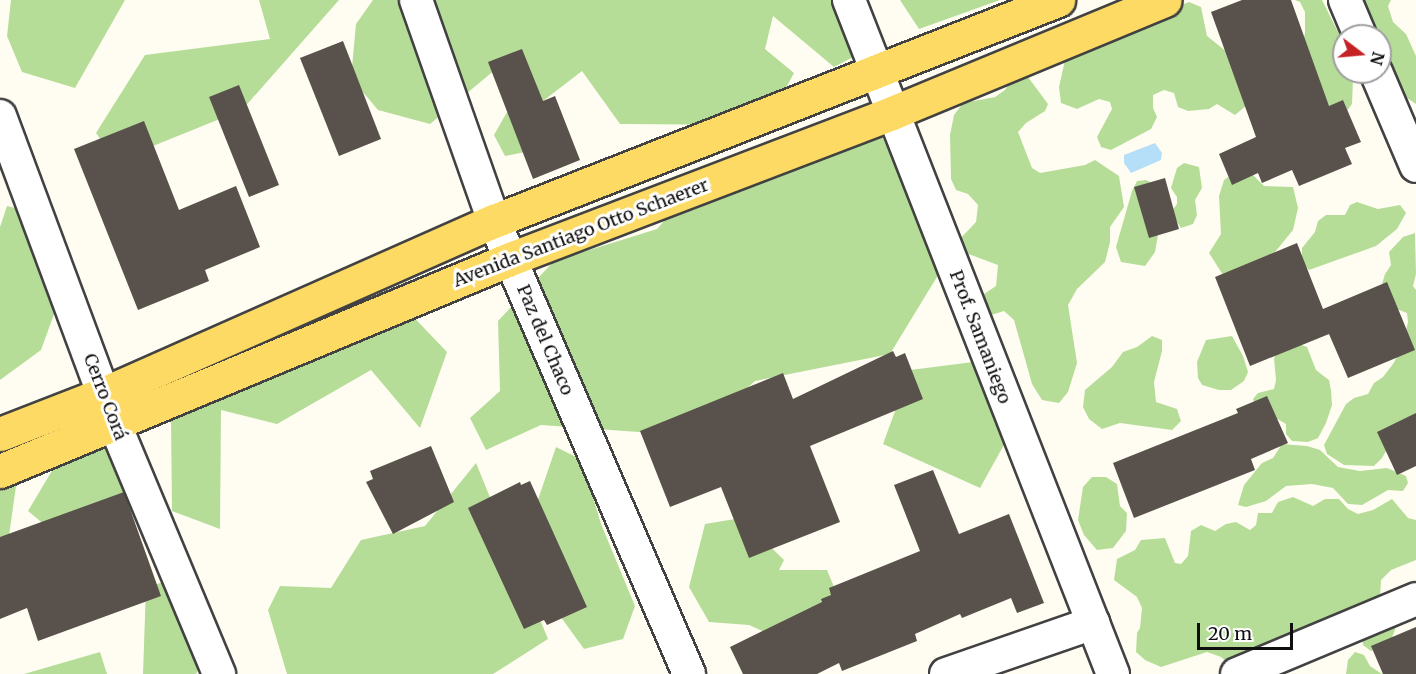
<!DOCTYPE html>
<meta charset="utf-8">
<style>
body{margin:0}
#map{position:relative;width:1416px;height:674px;overflow:hidden;background:#fffdf2;font-family:Merriweather,serif}
div>[style]{position:absolute}
[style*='--x']{left:calc(var(--x)*1px);top:calc(var(--y)*1px);width:calc(var(--w)*1px);rotate:calc(var(--a)*1deg)}
.forest>*{inset:0;background:#b6dd98}
.water>*{inset:0;background:#b5def8}
.building>*{inset:0;background:#59514b}
.roads{filter:drop-shadow(2px 0 #424242) drop-shadow(-2px 0 #424242) drop-shadow(0 2px #424242) drop-shadow(0 -2px #424242)}
.minor>*{height:32px;margin:-16px;padding:0 16px;transform-origin:16px;border-radius:16px;background:#fff}
.major>*{height:33px;margin:-16.5px;padding:0 16.5px;transform-origin:16.5px;border-radius:16.5px;background:#fdda64}
span{translate:-50% -50%;white-space:nowrap;text-align:center;line-height:1.15;-webkit-text-stroke:6px #fff;paint-order:stroke}
.street-label{font-size:18px;color:#0f0f0f}
.north{position:absolute;left:1332px;top:24px;width:60px;height:60px;box-sizing:border-box;background:#fff;border:2px solid #9f9f9f;border-radius:50%;rotate:106deg;font-size:16px;font-weight:700;line-height:24px;text-align:center;color:#0f0f0f}
.north::after{content:'';display:block;margin:auto;width:21px;height:27px;background:#c52226;clip-path:polygon(50% 0,100% 100%,50% 72%,0 100%)}
.scale{position:absolute;left:1197px;top:623px;width:96px;height:27px;box-sizing:border-box;border:3px solid #0f0f0f;border-top:0;padding-left:8px;font-size:18px;line-height:21px;white-space:nowrap;color:#0f0f0f;-webkit-text-stroke:4px #fff;paint-order:stroke}
</style>
<div id="map">
<div class="forest">
<i style="clip-path:polygon(11px 0,125px 0,75px 88px,22px 72px,7px 36px)"></i>
<i style="clip-path:polygon(259px 0,339px 0,242px 110px,116px 161px,96px 133px,145px 55px,270px 39px)"></i>
<i style="clip-path:polygon(373px 0,869px 0,855px 56px,834px 67px,773px 16px,765px 49px,794px 73px,766px 125px,620px 124px,582px 71px,543px 101px,530px 151px,505px 156px,494px 135px,528px 75px,514px 54px,430px 124px,378px 110px,351px 78px,356px 24px)"></i>
<i style="clip-path:polygon(900px 0,1000px 0,919px 29px)"></i>
<i style="clip-path:polygon(1295px 0,1322px 0,1343px 42px,1344px 72px,1351px 72px,1353px 79px,1352px 104px,1343px 116px,1264px 112px,1300px 54px,1305px 33px,1305px 12px,1300px 2px)"></i>
<i style="clip-path:polygon(1331px 0,1391px 0,1388px 6px,1393px 22px,1406px 34px,1416px 56px,1416px 104px,1407px 98px,1400px 83px,1390px 79px,1380px 57px,1380px 36px,1376px 36px,1368px 13px)"></i>
<i style="clip-path:polygon(1189px 2px,1201px 7px,1207px 36px,1227px 52px,1247px 105px,1235px 115px,1217px 104px,1209px 109px,1188px 111px,1178px 107px,1174px 93px,1164px 90px,1153px 95px,1153px 108px,1157px 117px,1151px 129px,1111px 150px,1101px 147px,1097px 137px,1112px 109px,1110px 102px,1099px 99px,1077px 109px,1061px 103px,1059px 87px,1067px 51px)"></i>
<i style="clip-path:polygon(1014px 77px,1028px 77px,1048px 104px,1045px 111px,1026px 123px,1018px 132px,1032px 168px,1040px 173px,1085px 165px,1095px 160px,1119px 176px,1124px 207px,1110px 227px,1110px 242px,1105px 262px,1077px 289px,1068px 305px,1077px 363px,1068px 392px,1059px 403px,1042px 400px,1032px 384px,1014px 320px,1004px 311px,988px 316px,981px 296px,996px 286px,998px 265px,963px 252px,958px 241px,976px 222px,978px 205px,968px 194px,956px 190px,951px 179px,950px 135px,954px 115px,963px 103px,995px 97px,1005px 90px)"></i>
<i style="clip-path:polygon(832px 117px,873px 117px,943px 267px,890px 354px,755px 381px,694px 436px,541px 425px,486px 450px,470px 418px,500px 391px,498px 321px,554px 261px,657px 229px,717px 161px,782px 159px)"></i>
<i style="clip-path:polygon(1184px 163px,1199px 167px,1202px 188px,1195px 200px,1197px 215px,1193px 224px,1181px 228px,1171px 212px,1177px 204px,1177px 197px,1171px 188px,1177px 168px)"></i>
<i style="clip-path:polygon(1240px 169px,1248px 170px,1264px 186px,1293px 187px,1298px 208px,1293px 230px,1271px 257px,1223px 275px,1209px 253px,1221px 234px,1219px 196px,1224px 180px)"></i>
<i style="clip-path:polygon(1146px 180px,1156px 185px,1158px 235px,1155px 252px,1145px 266px,1121px 262px,1116px 247px,1132px 191px,1137px 181px)"></i>
<i style="clip-path:polygon(1357px 202px,1378px 209px,1400px 205px,1406px 213px,1397px 229px,1376px 246px,1309px 270px,1302px 263px,1302px 248px,1315px 232px,1318px 221px,1326px 215px,1345px 215px,1350px 205px)"></i>
<i style="clip-path:polygon(7px 206px,48px 216px,70px 270px,41px 350px,0 380px,0 227px)"></i>
<i style="clip-path:polygon(1415px 233px,1416px 274px,1413px 286px,1416px 290px,1416px 416px,1402px 423px,1382px 458px,1374px 466px,1344px 465px,1327px 454px,1324px 445px,1346px 404px,1354px 398px,1368px 394px,1374px 383px,1383px 377px,1393px 364px,1402px 348px,1408px 322px,1407px 313px,1389px 306px,1380px 291px,1385px 274px,1391px 265px,1389px 252px,1403px 237px)"></i>
<i style="clip-path:polygon(402px 305px,447px 352px,420px 428px,371px 370px,277px 424px,221px 410px,220px 529px,172px 511px,171px 420px,214px 396px,269px 327px)"></i>
<i style="clip-path:polygon(1152px 336px,1162px 340px,1162px 351px,1154px 382px,1156px 402px,1177px 409px,1181px 421px,1172px 430px,1120px 423px,1102px 429px,1089px 419px,1083px 407px,1085px 390px,1112px 367px,1123px 352px,1137px 347px)"></i>
<i style="clip-path:polygon(1232px 336px,1243px 356px,1248px 372px,1244px 381px,1231px 390px,1219px 390px,1202px 385px,1198px 378px,1197px 362px,1206px 340px)"></i>
<i style="clip-path:polygon(1299px 344px,1307px 347px,1316px 370px,1329px 380px,1331px 390px,1332px 405px,1326px 423px,1318px 438px,1308px 442px,1292px 441px,1286px 434px,1286px 424px,1255px 406px,1253px 399px,1258px 393px,1274px 389px,1276px 380px,1274px 358px,1278px 352px)"></i>
<i style="clip-path:polygon(973px 362px,1010px 434px,980px 488px,883px 444px,910px 370px)"></i>
<i style="clip-path:polygon(75px 432px,132px 453px,155px 517px,109px 511px,57px 535px,28px 511px)"></i>
<i style="clip-path:polygon(1282px 444px,1307px 446px,1320px 450px,1338px 467px,1360px 471px,1387px 468px,1406px 476px,1408px 483px,1403px 491px,1388px 490px,1362px 505px,1348px 504px,1333px 488px,1312px 484px,1286px 486px,1266px 501px,1246px 507px,1238px 505px,1244px 485px,1262px 463px,1273px 458px)"></i>
<i style="clip-path:polygon(556px 447px,582px 460px,601px 524px,635px 606px,623px 639px,584px 649px,518px 558px)"></i>
<i style="clip-path:polygon(476px 463px,548px 639px,493px 674px,287px 674px,268px 610px,280px 586px,331px 588px,361px 540px,425px 526px)"></i>
<i style="clip-path:polygon(0 477px,16px 486px,8px 543px,0 549px)"></i>
<i style="clip-path:polygon(1092px 477px,1106px 477px,1117px 484px,1120px 506px,1127px 513px,1126px 531px,1113px 548px,1097px 550px,1084px 535px,1078px 520px,1083px 487px)"></i>
<i style="clip-path:polygon(1293px 497px,1313px 506px,1325px 499px,1339px 499px,1348px 509px,1358px 514px,1373px 510px,1392px 499px,1408px 518px,1416px 520px,1416px 560px,1391px 570px,1381px 580px,1380px 598px,1399px 619px,1390px 643px,1371px 651px,1363px 645px,1362px 636px,1230px 664px,1221px 657px,1207px 652px,1161px 667px,1145px 660px,1136px 652px,1137px 633px,1140px 628px,1142px 608px,1137px 597px,1114px 580px,1117px 559px,1135px 550px,1141px 540px,1165px 538px,1175px 563px,1181px 564px,1188px 556px,1191px 531px,1201px 525px,1215px 531px,1226px 524px,1236px 522px,1250px 530px,1256px 525px,1258px 513px,1272px 513px,1278px 502px)"></i>
<i style="clip-path:polygon(741px 518px,784px 560px,779px 570px,827px 570px,841px 604px,817px 656px,749px 625px,709px 622px,689px 587px,705px 524px)"></i>
<i style="clip-path:polygon(182px 577px,206px 652px,196px 674px,143px 674px,146px 587px)"></i>
<i style="clip-path:polygon(100px 652px,107px 674px,24px 674px)"></i>
<i style="clip-path:polygon(1355px 652px,1364px 655px,1370px 666px,1382px 674px,1346px 674px,1348px 660px)"></i>
</div>
<div class="water">
<i style="clip-path:polygon(1155px 143px,1162px 153px,1161px 160px,1131px 173px,1124px 163px,1124px 155px)"></i>
</div>
<div class="building">
<i style="clip-path:polygon(1242px 0,1291px 0,1329px 106px,1343px 100px,1361px 142px,1345px 148px,1352px 164px,1299px 186px,1292px 170px,1262px 183px,1258px 173px,1232px 185px,1219px 154px,1256px 137px,1211px 12px)"></i>
<i style="clip-path:polygon(343px 41px,381px 139px,339px 156px,300px 58px)"></i>
<i style="clip-path:polygon(522px 49px,543px 101px,555px 96px,580px 160px,533px 179px,488px 62px)"></i>
<i style="clip-path:polygon(239px 85px,279px 185px,249px 197px,209px 97px)"></i>
<i style="clip-path:polygon(144px 121px,179px 210px,236px 186px,260px 247px,205px 270px,209px 281px,138px 310px,74px 149px)"></i>
<i style="clip-path:polygon(1165px 178px,1179px 229px,1149px 238px,1134px 187px)"></i>
<i style="clip-path:polygon(1297px 243px,1323px 309px,1387px 282px,1415px 350px,1348px 378px,1329px 334px,1250px 366px,1215px 277px)"></i>
<i style="clip-path:polygon(893px 351px,896px 357px,905px 353px,923px 399px,810px 446px,840px 522px,749px 558px,721px 487px,670px 507px,640px 431px,783px 373px,793px 399px)"></i>
<i style="clip-path:polygon(1267px 396px,1288px 443px,1251px 459px,1255px 470px,1134px 518px,1113px 463px,1238px 413px,1236px 409px)"></i>
<i style="clip-path:polygon(1416px 413px,1416px 466px,1397px 475px,1377px 432px)"></i>
<i style="clip-path:polygon(431px 446px,454px 502px,393px 534px,366px 482px,373px 479px,370px 471px)"></i>
<i style="clip-path:polygon(933px 470px,959px 534px,1009px 514px,1044px 603px,1017px 613px,1011px 598px,962px 618px,960px 614px,915px 634px,917px 641px,842px 671px,839px 663px,817px 674px,743px 674px,730px 647px,822px 602px,821px 599px,831px 595px,829px 588px,920px 551px,894px 485px)"></i>
<i style="clip-path:polygon(530px 481px,587px 607px,547px 625px,544px 620px,524px 629px,468px 508px,520px 482px,521px 485px)"></i>
<i style="clip-path:polygon(124px 492px,161px 596px,38px 641px,27px 608px,0 619px,0 537px)"></i>
<i style="clip-path:polygon(1416px 627px,1416px 674px,1383px 674px,1371px 646px)"></i>
</div>
<div class="roads">
<div class="minor">
<i style="--x:416;--y:0;--w:234;--a:70.6"></i>
<i style="--x:494;--y:221;--w:493;--a:66.7"></i>
<i style="--x:849;--y:0;--w:724;--a:68.61"></i>
<i style="--x:1345;--y:0;--w:39;--a:67"></i>
<i style="--x:1376;--y:72;--w:102;--a:66.9"></i>
<i style="--x:0;--y:116;--w:330;--a:69.6"></i>
<i style="--x:115;--y:425;--w:270;--a:67.3"></i>
<i style="--x:946;--y:674;--w:156;--a:-19.1"></i>
<i style="--x:1237;--y:674;--w:194;--a:-22.7"></i>
</div>
<div class="major">
<i style="--x:0;--y:434;--w:110;--a:-21.2"></i>
<i style="--x:103;--y:394;--w:428;--a:-23.9"></i>
<i style="--x:494;--y:221;--w:606;--a:-21.4"></i>
<i style="--x:0;--y:471;--w:552;--a:-22.57"></i>
<i style="--x:510;--y:259;--w:409;--a:-20.9"></i>
<i style="--x:892;--y:113;--w:295;--a:-22.5"></i>
</div>
</div>
<div class="street-label">
<span style="left:581px;top:233px;rotate:-21deg">Avenida Santiago Otto Schaerer</span>
<span style="left:980px;top:337px;rotate:69deg">Prof. Samaniego</span>
<span style="left:545px;top:340px;rotate:67deg">Paz del Chaco</span>
<span style="left:105px;top:397px;rotate:69deg">Cerro Corá</span>
</div>
<div class="north">N</div>
<div class="scale">20 m</div>
</div>
